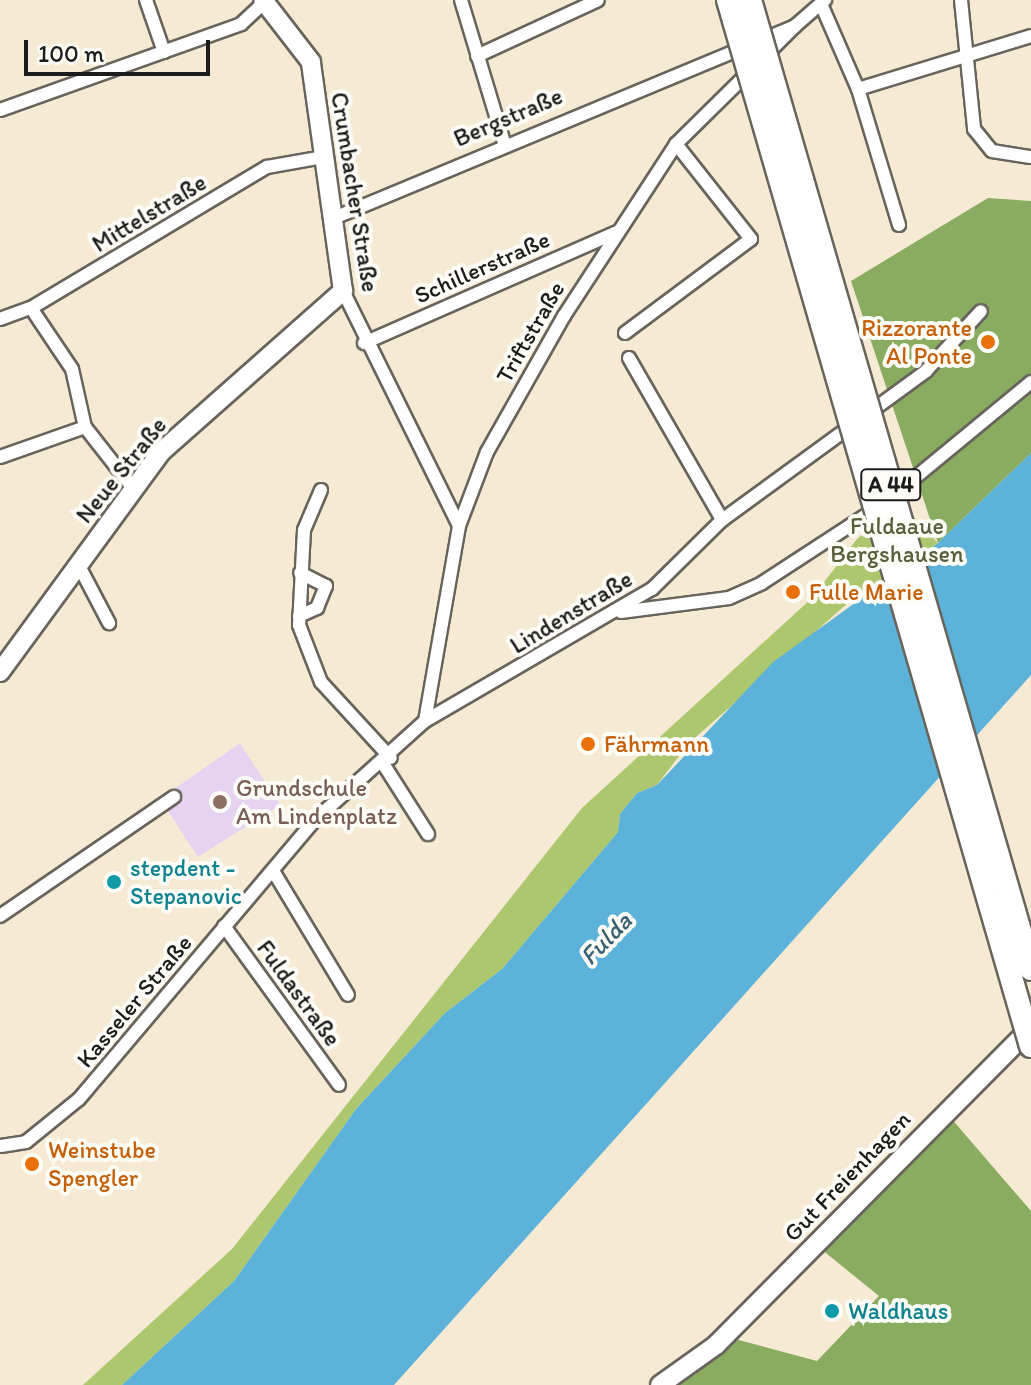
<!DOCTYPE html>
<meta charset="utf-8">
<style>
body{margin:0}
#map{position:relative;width:1031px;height:1385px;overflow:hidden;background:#f6ead4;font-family:Itim,sans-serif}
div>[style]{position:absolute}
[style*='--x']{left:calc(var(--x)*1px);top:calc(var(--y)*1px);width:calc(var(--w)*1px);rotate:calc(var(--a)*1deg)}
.built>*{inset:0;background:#e5d3f1}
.green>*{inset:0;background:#acc76d}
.forest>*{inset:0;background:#89ac60}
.water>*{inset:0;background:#5cb2d8}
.roads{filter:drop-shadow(2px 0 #68645c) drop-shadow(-2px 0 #68645c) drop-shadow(0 2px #68645c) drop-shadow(0 -2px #68645c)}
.street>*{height:12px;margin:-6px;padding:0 6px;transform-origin:6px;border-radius:6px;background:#fff}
.secondary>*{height:18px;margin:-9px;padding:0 9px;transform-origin:9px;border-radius:9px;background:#fff}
.bridges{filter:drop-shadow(2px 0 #68645c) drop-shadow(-2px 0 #68645c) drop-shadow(0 2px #68645c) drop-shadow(0 -2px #68645c)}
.highway-bridge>*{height:22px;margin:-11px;padding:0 11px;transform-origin:11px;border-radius:11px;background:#fff}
.dots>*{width:22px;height:22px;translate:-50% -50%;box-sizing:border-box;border:4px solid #fdfcf7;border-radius:50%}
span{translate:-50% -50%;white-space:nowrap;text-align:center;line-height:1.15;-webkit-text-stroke:8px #fdfcf7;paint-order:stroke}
.shield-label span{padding:2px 6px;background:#fdfcf7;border:2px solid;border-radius:6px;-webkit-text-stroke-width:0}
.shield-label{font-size:22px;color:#1c1c1c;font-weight:700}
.street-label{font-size:24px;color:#1c1c1c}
.food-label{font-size:24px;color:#c56008}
.right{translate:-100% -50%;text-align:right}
.left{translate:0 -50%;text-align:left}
.park-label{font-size:24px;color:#56603c}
.education-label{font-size:24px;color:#785e54}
.culture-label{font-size:24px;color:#0d838f}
.water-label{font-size:26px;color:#396071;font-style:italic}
.scale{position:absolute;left:24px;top:40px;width:186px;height:36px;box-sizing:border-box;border:4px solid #1c1c1c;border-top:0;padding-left:10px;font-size:24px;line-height:28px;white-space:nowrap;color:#1c1c1c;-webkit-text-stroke:6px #fdfcf7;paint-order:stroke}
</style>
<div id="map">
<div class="built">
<i style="clip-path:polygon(240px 743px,280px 805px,198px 857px,160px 799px)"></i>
</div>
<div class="green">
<i style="clip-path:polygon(901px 504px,938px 543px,849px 602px,689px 743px,657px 785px,637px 793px,620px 814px,618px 832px,502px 969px,445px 1013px,356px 1109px,234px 1281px,122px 1385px,83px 1385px,232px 1249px,582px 808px,812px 598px,857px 539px)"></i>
</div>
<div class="forest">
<i style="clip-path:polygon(988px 198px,1031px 201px,1031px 453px,938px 543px,851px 281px)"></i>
<i style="clip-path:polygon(950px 1117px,1031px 1211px,1031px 1385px,671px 1385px,735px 1339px,817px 1361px,879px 1296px,821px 1249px)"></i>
</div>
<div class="water">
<i style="clip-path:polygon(1031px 453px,1031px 675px,394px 1385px,122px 1385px,234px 1281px,356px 1109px,445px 1013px,502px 969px,618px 832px,620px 814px,637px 793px,657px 785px,773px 662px,938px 543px)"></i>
</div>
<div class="roads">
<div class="street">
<i style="--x:146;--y:0;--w:55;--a:70.9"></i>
<i style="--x:461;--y:0;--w:148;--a:73.2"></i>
<i style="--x:961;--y:0;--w:130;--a:84.2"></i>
<i style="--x:974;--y:129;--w:28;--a:51"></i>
<i style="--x:992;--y:151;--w:39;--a:9"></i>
<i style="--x:821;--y:4;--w:93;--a:66.5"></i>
<i style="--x:858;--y:89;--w:142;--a:73.2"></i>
<i style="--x:766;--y:55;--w:41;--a:-45"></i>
<i style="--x:477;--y:56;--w:133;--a:-24.8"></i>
<i style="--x:858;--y:89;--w:181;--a:-17"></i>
<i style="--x:0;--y:110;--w:256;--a:-19.6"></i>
<i style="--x:241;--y:24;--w:33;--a:-43"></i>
<i style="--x:334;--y:218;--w:499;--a:-22.6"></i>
<i style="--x:795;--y:26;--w:40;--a:-41"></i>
<i style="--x:343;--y:291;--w:262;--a:63.7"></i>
<i style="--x:31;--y:308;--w:73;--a:56.1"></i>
<i style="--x:72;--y:369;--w:59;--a:77.4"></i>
<i style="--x:85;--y:427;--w:76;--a:51.9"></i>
<i style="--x:0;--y:319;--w:33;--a:-20"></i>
<i style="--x:31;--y:308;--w:275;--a:-30.9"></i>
<i style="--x:267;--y:167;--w:58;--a:-10"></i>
<i style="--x:625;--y:333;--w:157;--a:-36.7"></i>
<i style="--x:751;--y:239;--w:121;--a:-128.3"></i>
<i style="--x:364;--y:343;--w:276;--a:-23.7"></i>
<i style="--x:629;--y:358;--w:187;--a:60.1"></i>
<i style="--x:0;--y:457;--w:90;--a:-19.4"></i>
<i style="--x:321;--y:490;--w:43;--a:113"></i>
<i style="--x:304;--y:530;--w:95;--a:93"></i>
<i style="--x:299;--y:625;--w:61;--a:68.9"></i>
<i style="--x:321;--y:682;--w:103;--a:47.4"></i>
<i style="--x:78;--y:564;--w:67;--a:62.3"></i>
<i style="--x:621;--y:612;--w:109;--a:-7.4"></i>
<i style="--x:729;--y:598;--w:36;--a:-24"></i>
<i style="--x:762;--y:583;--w:145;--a:-33.1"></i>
<i style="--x:883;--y:504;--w:192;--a:-39.5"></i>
<i style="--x:299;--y:616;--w:20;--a:-24"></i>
<i style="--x:317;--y:608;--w:24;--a:-68"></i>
<i style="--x:326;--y:586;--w:29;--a:-153"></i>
<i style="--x:425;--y:721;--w:198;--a:-80.1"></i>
<i style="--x:459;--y:526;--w:79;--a:-69.3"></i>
<i style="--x:487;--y:452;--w:156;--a:-60.5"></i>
<i style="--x:564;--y:316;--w:205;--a:-56.9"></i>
<i style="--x:676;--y:144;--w:104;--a:-44.6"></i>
<i style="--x:384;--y:765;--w:82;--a:57.5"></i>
<i style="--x:275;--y:874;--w:141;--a:58.9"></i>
<i style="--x:0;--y:916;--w:211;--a:-34.4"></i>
<i style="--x:224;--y:926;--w:196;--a:54.1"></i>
<i style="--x:1;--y:1146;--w:25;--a:-9"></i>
<i style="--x:26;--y:1142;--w:68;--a:-39.1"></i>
<i style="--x:79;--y:1099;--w:367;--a:-49.8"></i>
<i style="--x:316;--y:819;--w:147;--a:-42"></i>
<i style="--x:425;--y:721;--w:263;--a:-30.2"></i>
<i style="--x:652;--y:589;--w:98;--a:-44.6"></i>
<i style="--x:722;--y:520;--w:253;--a:-36.1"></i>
<i style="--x:926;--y:371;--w:81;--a:-47.5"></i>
</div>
<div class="secondary">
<i style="--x:0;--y:672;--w:274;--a:-53.8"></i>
<i style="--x:162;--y:451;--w:242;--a:-41.5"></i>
<i style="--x:343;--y:291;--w:231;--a:-98"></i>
<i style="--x:311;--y:62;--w:78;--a:-127.7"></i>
<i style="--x:660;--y:1385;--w:69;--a:-35.5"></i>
<i style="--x:716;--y:1345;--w:447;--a:-45.2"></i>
</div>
</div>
<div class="bridges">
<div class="highway-bridge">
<i style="--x:728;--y:0;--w:1089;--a:73.85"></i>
<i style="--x:750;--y:0;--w:1009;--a:73.83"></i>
</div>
</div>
<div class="dots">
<i style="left:988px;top:342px;background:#e8710a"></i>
<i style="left:793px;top:592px;background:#e8710a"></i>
<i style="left:588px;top:744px;background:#e8710a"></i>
<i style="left:220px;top:802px;background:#8d6e63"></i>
<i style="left:114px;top:882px;background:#0f9aa8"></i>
<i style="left:32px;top:1164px;background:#e8710a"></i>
<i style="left:832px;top:1311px;background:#0f9aa8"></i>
</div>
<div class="shield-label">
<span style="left:891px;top:485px">A 44</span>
</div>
<div class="street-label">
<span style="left:508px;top:117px;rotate:-23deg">Bergstraße</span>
<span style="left:355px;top:192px;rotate:81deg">Crumbacher Straße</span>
<span style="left:149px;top:213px;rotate:-31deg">Mittelstraße</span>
<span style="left:482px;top:267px;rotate:-24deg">Schillerstraße</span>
<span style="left:530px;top:332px;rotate:-60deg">Triftstraße</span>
<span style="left:121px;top:470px;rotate:-51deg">Neue Straße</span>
<span style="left:571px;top:612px;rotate:-31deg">Lindenstraße</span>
<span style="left:299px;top:993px;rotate:54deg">Fuldastraße</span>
<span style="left:134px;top:1001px;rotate:-50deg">Kasseler Straße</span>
<span style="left:847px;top:1176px;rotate:-46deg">Gut Freienhagen</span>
</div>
<div class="food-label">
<span class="right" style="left:972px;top:342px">Rizzorante<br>Al Ponte</span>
<span class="left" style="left:809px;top:592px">Fulle Marie</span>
<span class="left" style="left:604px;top:744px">Fährmann</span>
<span class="left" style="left:48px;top:1164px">Weinstube<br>Spengler</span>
</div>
<div class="park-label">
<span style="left:897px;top:540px">Fuldaaue<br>Bergshausen</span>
</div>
<div class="education-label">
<span class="left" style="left:236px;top:802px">Grundschule<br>Am Lindenplatz</span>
</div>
<div class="culture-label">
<span class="left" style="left:130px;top:882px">stepdent -<br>Stepanovic</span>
<span class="left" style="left:848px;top:1311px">Waldhaus</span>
</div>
<div class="water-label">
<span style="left:606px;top:939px;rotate:-46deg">Fulda</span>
</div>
<div class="scale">100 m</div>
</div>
